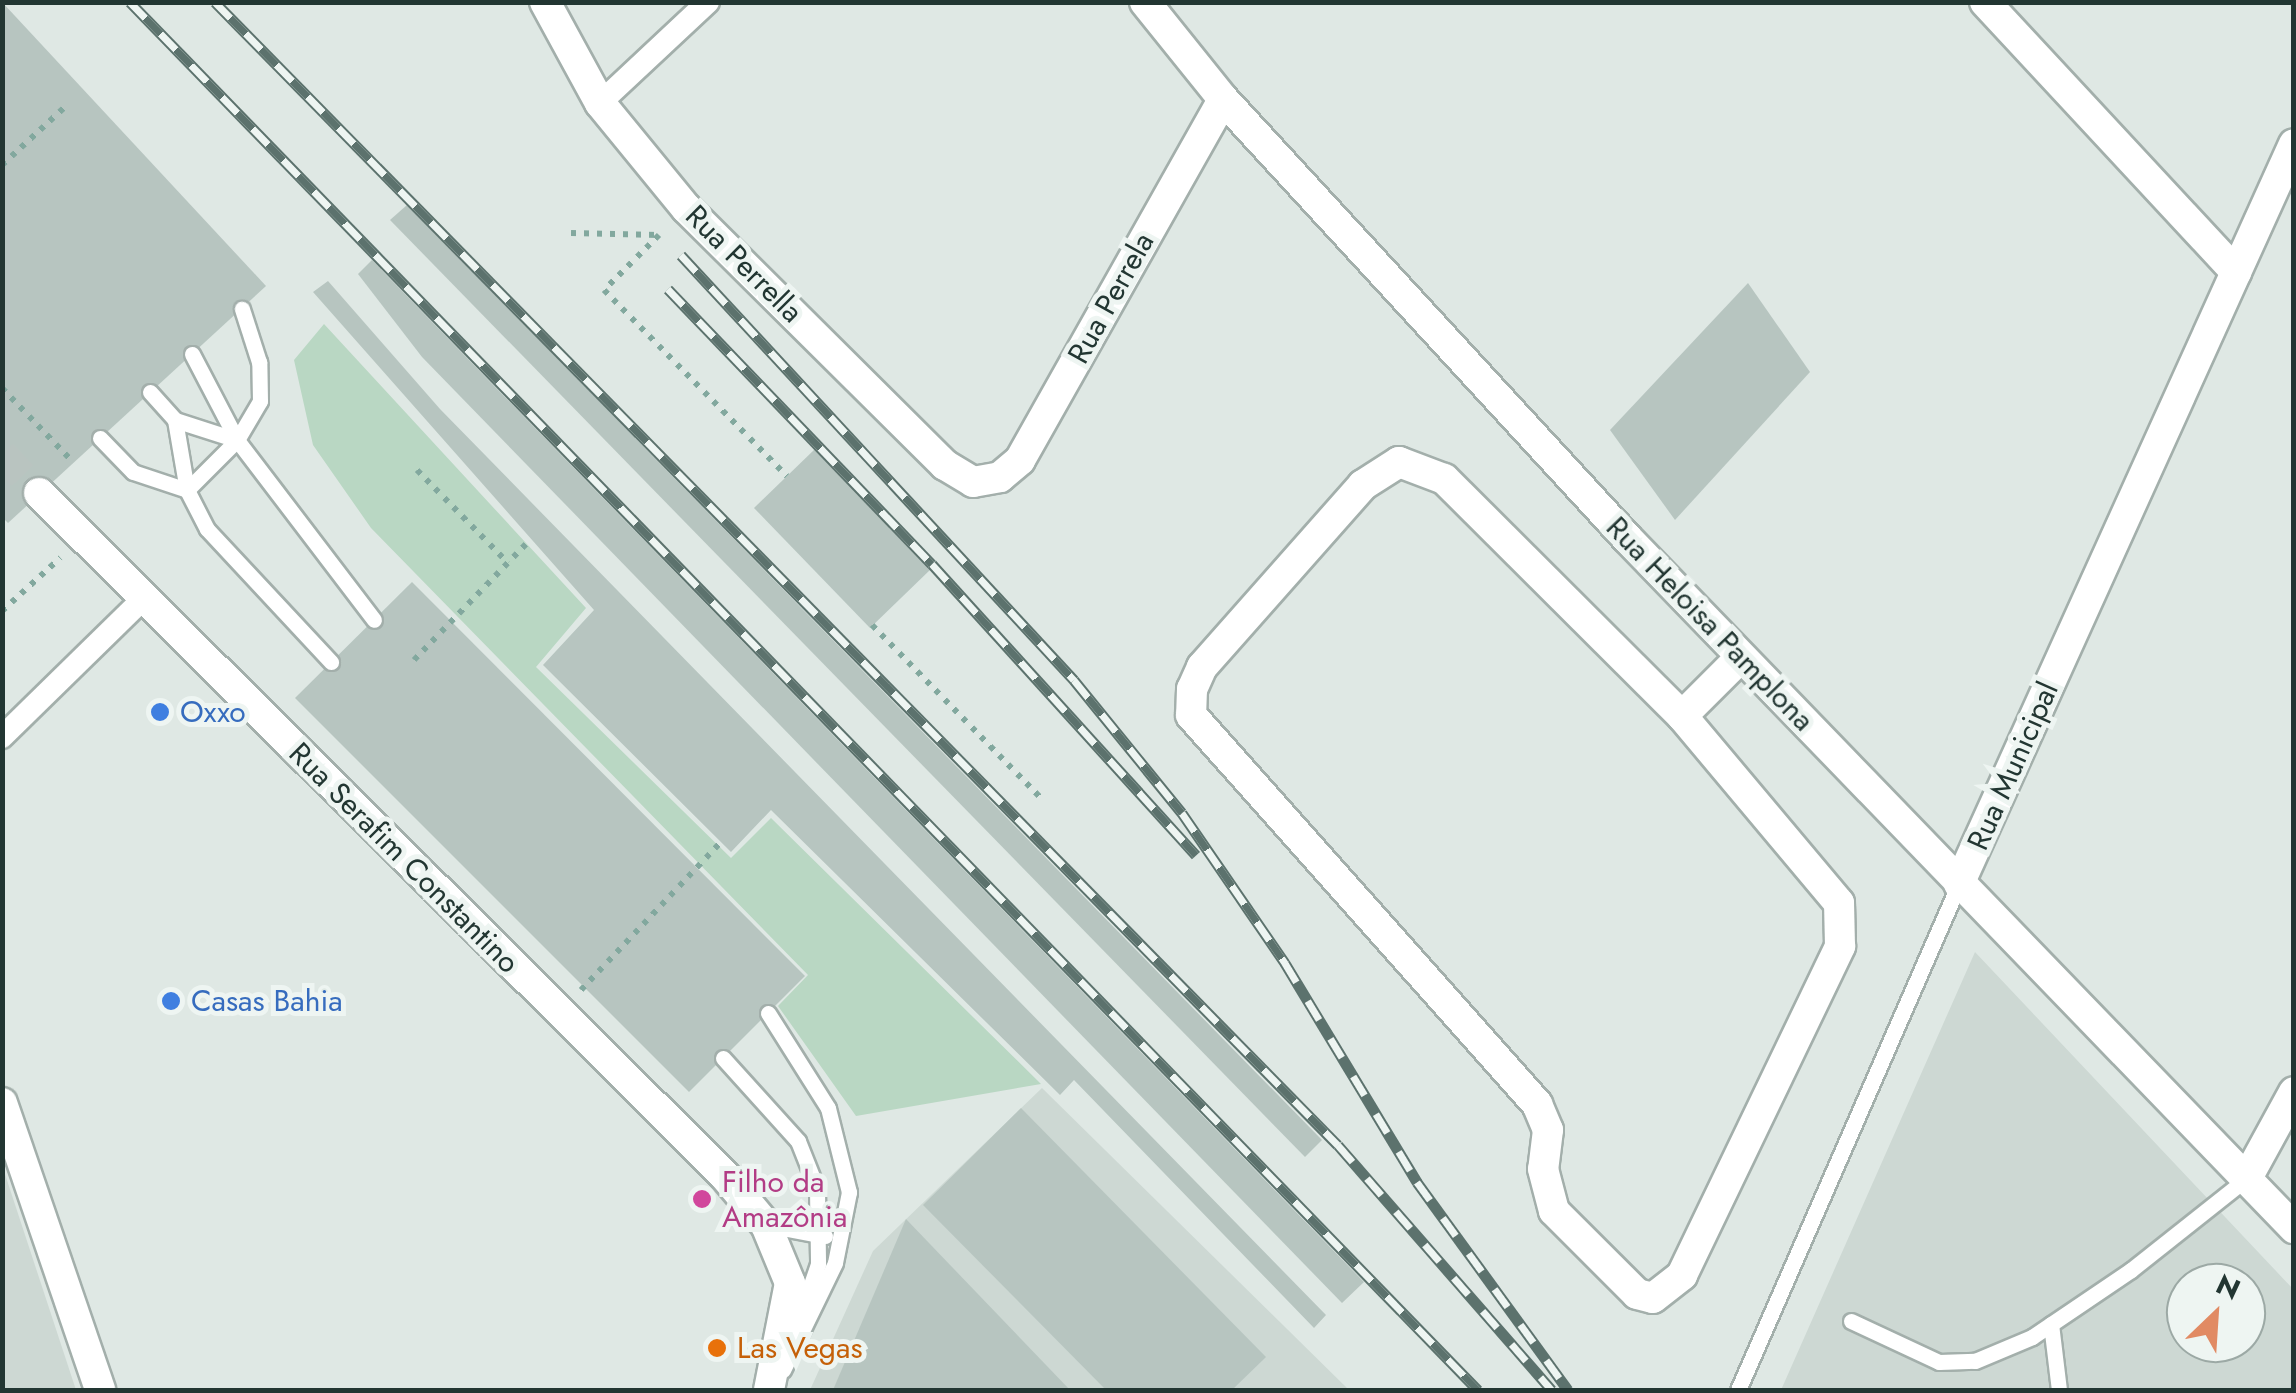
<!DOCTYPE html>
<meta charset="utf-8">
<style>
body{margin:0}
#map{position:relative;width:2296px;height:1393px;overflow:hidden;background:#dfe8e4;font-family:Jost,sans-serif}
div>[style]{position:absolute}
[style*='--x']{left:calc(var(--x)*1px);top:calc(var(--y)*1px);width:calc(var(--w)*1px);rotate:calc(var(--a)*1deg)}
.built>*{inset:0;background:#cdd8d3}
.green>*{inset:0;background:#b9d7c3}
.building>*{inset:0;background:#b7c5c0}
.tertiary-tunnel>*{height:30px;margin-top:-15px;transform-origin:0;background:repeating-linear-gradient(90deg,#b9c4c0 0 30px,transparent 0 45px)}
.path>*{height:6px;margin-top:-3px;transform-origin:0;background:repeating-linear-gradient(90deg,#82a89e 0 5px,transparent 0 13px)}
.roads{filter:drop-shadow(2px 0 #a3afab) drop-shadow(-2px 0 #a3afab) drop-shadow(0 2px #a3afab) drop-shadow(0 -2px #a3afab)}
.service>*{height:15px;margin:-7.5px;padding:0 7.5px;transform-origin:7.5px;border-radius:7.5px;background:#fff}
.pedestrian>*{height:22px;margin:-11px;padding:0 11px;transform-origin:11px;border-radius:11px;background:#fff}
.minor>*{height:30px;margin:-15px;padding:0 15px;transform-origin:15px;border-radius:15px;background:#fff}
.tertiary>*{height:30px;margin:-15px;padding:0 15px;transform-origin:15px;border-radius:15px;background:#fff}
.rail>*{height:11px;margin-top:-5.5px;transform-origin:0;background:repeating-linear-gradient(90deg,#eef5f2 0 22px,#5c726d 0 44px);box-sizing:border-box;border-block:2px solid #5c726d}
.dots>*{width:28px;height:28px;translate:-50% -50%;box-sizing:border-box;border:5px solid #eef5f2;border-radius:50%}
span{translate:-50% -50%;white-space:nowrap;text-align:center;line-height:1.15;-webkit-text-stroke:10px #eef5f2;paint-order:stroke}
.street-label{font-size:30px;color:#223632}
.shop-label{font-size:30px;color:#366cbe}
.left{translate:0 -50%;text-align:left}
.hotel-label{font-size:30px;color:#b23c85}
.food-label{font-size:30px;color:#c56008}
.frame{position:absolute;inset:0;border:5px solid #223632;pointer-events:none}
.north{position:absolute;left:2166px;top:1263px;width:100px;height:100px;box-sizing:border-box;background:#eef5f2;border:2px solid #9ca9a5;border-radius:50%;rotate:25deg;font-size:28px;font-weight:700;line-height:40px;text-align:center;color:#223632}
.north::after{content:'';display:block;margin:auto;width:35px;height:45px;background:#e18a63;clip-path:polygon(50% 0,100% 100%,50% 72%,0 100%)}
</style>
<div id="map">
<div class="built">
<i style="clip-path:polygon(evenodd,1975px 952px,2293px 1289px,2293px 1390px,1781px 1390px,1975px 952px,2186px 1283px,2246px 1283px,2246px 1343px,2186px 1343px,2186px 1283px)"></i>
<i style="clip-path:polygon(1042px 1088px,1349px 1390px,810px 1390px,873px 1251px)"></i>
<i style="clip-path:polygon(2px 1168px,3px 1168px,76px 1390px,3px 1390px)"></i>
</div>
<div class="green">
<i style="clip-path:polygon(324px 324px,586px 608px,536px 667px,731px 858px,771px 818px,1041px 1084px,856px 1116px,778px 1006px,808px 975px,371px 528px,313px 445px,294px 360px)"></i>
</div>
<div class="building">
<i style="clip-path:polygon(2px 2px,266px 286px,8px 523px,2px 517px)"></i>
<i style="clip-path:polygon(407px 205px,1322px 1140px,1305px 1157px,390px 220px)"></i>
<i style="clip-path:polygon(372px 260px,1364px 1282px,1342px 1303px,422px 357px,358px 274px)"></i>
<i style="clip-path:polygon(328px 281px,440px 409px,1326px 1315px,1314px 1328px,1074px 1080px,1060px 1095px,771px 810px,731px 852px,543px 665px,594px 610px,313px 292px)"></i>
<i style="clip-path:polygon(1748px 283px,1810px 372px,1675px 520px,1610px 430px)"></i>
<i style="clip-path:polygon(815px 449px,931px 569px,870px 628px,754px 508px)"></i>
<i style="clip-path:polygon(412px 582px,805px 976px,689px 1092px,295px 698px)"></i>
<i style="clip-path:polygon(1021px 1108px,1266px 1357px,1232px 1390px,1106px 1390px,923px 1205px)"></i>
<i style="clip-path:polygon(906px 1219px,1070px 1390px,833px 1390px)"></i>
</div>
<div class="tertiary-tunnel">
<i style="--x:2;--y:454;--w:54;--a:46.5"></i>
</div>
<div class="path">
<i style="--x:2;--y:165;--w:87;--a:-42.7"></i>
<i style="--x:571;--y:233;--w:88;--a:1.3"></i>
<i style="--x:659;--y:235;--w:78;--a:135"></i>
<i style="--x:604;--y:290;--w:261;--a:45.5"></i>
<i style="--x:2;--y:388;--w:98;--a:46.2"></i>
<i style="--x:417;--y:470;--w:130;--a:45.6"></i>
<i style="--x:2;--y:611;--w:79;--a:-42.4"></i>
<i style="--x:872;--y:625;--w:243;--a:45.7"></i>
<i style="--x:414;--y:660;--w:167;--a:-46"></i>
<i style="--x:581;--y:990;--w:204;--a:-46.6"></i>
</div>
<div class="roads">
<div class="service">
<i style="--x:192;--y:354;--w:97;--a:62.4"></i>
<i style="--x:237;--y:440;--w:226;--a:52.7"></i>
<i style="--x:150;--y:392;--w:38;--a:48"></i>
<i style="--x:175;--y:420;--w:71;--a:80.3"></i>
<i style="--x:187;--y:490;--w:44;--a:62.9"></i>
<i style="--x:207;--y:529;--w:182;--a:47"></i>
<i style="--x:175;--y:420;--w:65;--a:17.9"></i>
<i style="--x:100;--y:438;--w:47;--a:45.9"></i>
<i style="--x:133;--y:472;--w:57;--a:18.4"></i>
<i style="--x:187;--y:490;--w:71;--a:-45"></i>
<i style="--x:237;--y:440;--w:45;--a:-59.5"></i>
<i style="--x:260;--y:401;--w:39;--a:-91"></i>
<i style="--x:259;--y:362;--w:56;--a:-107.8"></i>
<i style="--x:768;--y:1013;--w:112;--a:57.7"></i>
<i style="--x:828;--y:1108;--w:87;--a:76"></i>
<i style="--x:849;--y:1192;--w:72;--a:101.2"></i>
<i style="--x:835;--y:1263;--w:119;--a:115.9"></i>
<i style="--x:723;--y:1058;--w:112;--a:47.9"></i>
<i style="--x:798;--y:1141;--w:52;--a:68.4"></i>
<i style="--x:817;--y:1189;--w:75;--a:89.2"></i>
<i style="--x:818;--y:1264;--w:71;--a:108.9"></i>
<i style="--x:766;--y:1225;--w:60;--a:10.6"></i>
<i style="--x:1851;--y:1321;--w:97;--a:25"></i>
<i style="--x:1939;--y:1362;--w:36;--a:-2"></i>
<i style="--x:1975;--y:1361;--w:62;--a:-22.8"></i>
<i style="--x:2032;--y:1337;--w:120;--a:-34.1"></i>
<i style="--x:2131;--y:1270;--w:148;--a:-38.4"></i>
<i style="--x:2051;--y:1324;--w:66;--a:83.1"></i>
<i style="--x:1738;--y:1390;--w:552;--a:-66.41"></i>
</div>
<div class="pedestrian">
<i style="--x:600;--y:103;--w:148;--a:-43.1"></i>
<i style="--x:2;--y:737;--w:199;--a:-44.4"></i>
</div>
<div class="minor">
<i style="--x:1985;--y:2;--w:369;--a:47.1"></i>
<i style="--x:1682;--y:716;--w:336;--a:-135.1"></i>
<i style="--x:1444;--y:479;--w:48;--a:-159.3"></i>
<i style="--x:1399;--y:462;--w:43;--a:147.4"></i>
<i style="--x:1363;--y:485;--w:243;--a:131.5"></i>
<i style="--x:1202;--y:667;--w:24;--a:114"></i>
<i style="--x:1192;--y:689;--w:26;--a:92"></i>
<i style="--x:1191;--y:715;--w:521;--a:48.35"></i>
<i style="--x:1537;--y:1104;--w:28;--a:67"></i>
<i style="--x:1548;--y:1130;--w:39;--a:97"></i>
<i style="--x:1543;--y:1169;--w:43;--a:75.3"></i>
<i style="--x:1554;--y:1211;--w:117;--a:45"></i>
<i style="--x:1637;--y:1294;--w:16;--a:14"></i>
<i style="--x:1653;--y:1298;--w:37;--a:-38"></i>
<i style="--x:1682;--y:1275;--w:365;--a:-64.3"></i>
<i style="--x:1840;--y:946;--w:43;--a:-91.3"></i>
<i style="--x:1839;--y:903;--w:244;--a:-130"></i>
<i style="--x:1682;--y:716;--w:83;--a:-45"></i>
<i style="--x:1959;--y:884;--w:812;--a:-65.64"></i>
</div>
<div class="tertiary">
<i style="--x:545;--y:2;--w:115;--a:61.4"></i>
<i style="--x:600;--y:103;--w:136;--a:50.7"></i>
<i style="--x:686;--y:208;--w:365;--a:44.8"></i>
<i style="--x:945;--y:465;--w:33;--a:31"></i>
<i style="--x:973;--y:482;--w:27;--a:-10"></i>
<i style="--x:1000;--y:477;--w:26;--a:-40"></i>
<i style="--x:1020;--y:460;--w:414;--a:-60.6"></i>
<i style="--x:1145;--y:2;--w:124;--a:51.2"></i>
<i style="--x:1223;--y:99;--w:597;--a:47.38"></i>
<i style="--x:1627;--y:538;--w:960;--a:45.97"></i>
<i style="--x:39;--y:493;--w:967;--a:44.87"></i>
<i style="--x:724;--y:1175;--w:65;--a:50"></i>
<i style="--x:766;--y:1225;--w:63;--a:67.5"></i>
<i style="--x:790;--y:1283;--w:109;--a:101.1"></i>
<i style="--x:2;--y:1103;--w:303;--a:71.1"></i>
<i style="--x:2247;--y:1178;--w:98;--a:-61.3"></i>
</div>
</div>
<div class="rail">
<i style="--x:130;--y:2;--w:1935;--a:45.84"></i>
<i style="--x:215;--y:2;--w:1602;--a:45.51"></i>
<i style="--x:1338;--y:1145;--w:325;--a:48.9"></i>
<i style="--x:681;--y:255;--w:579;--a:47.24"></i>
<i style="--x:1074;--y:680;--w:171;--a:50.9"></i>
<i style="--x:1182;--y:813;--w:182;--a:55.5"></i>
<i style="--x:1285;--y:963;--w:256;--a:58.9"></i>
<i style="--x:1417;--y:1182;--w:257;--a:54"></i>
<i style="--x:668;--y:289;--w:381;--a:46.2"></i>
<i style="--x:932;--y:564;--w:393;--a:47.8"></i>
</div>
<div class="dots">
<i style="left:160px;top:712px;background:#3f7fe0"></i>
<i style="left:171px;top:1001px;background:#3f7fe0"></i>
<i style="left:702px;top:1199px;background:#d1479c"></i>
<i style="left:717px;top:1348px;background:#e8710a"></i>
</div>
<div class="street-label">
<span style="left:744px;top:264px;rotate:45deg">Rua Perrella</span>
<span style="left:1111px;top:298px;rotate:-61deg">Rua Perrela</span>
<span style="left:1710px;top:624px;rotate:46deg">Rua Heloisa Pamplona</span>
<span style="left:2013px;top:766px;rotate:-66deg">Rua Municipal</span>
<span style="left:404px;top:858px;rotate:45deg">Rua Serafim Constantino</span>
</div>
<div class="shop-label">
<span class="left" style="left:180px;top:712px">Oxxo</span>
<span class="left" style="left:191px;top:1001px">Casas Bahia</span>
</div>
<div class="hotel-label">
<span class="left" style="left:722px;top:1199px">Filho da<br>Amazônia</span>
</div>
<div class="food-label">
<span class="left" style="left:737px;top:1348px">Las Vegas</span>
</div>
<div class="frame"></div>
<div class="north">N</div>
</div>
